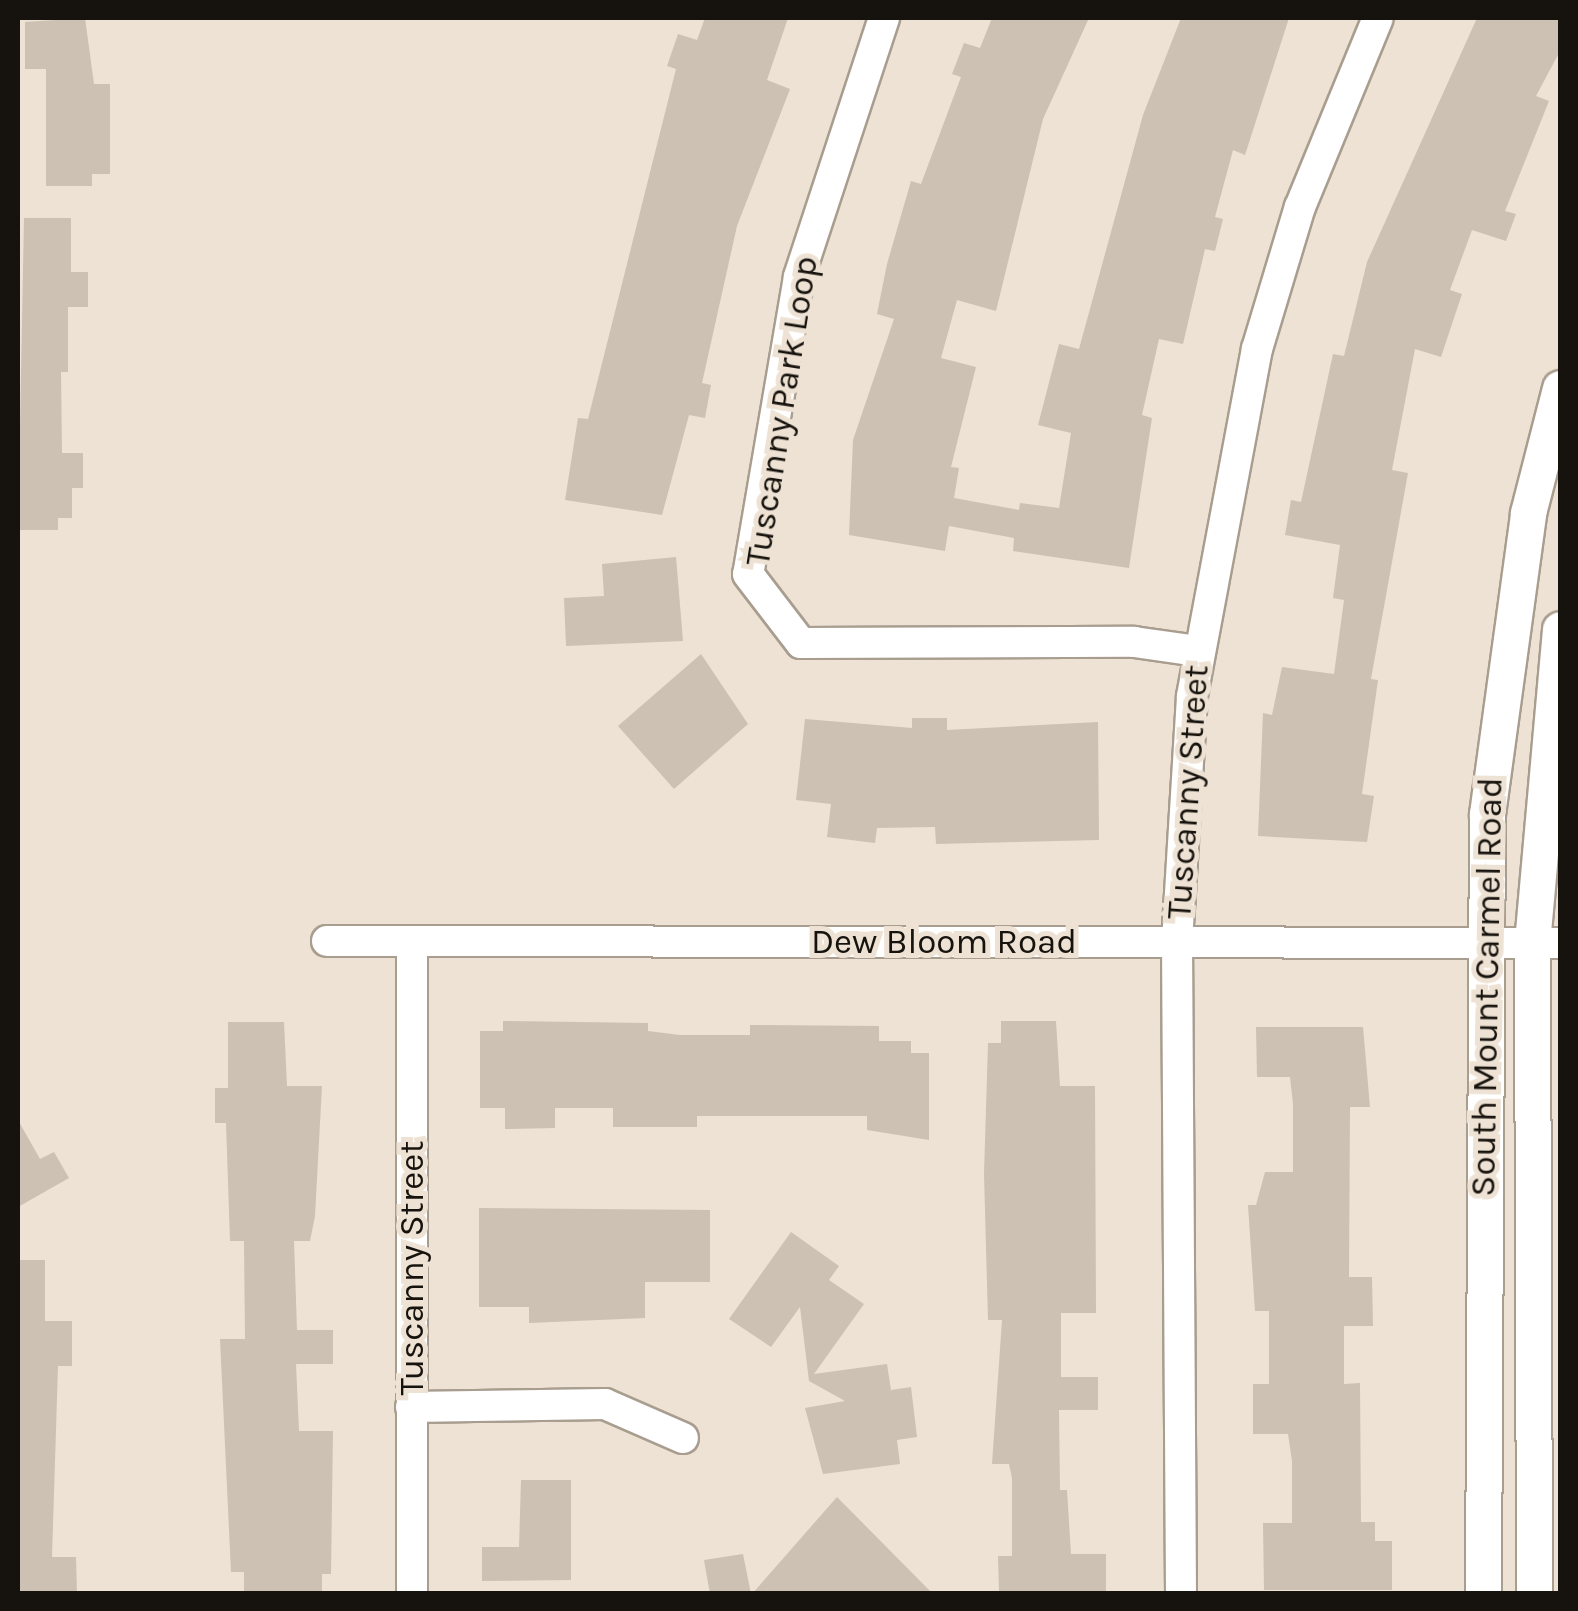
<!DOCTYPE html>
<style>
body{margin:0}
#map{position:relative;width:1578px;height:1611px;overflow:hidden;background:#ede2d3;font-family:Karla,sans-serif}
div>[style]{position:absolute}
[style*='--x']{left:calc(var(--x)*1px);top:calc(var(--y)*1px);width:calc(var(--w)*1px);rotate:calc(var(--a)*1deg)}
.building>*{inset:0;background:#ccc1b2}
.roads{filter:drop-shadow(2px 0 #a89d8f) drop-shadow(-2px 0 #a89d8f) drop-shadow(0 2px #a89d8f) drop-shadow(0 -2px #a89d8f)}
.minor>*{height:30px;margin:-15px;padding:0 15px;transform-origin:15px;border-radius:15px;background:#fff}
.tertiary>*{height:35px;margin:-17.5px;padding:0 17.5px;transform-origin:17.5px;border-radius:17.5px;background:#fff}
span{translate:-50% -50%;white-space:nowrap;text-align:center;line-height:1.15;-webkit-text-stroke:10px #ede2d3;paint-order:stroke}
.street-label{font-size:35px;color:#16120d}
.frame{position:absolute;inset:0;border:20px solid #16120d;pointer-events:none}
</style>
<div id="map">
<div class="building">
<i style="clip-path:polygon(85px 18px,94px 84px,110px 84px,110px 174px,92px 174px,92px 186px,46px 186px,46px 69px,25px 69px,25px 22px)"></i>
<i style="clip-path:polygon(705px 18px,788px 18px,767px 80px,790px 89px,737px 226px,702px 383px,711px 385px,705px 418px,689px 415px,662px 515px,565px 500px,578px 418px,588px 419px,676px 69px,667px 66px,678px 34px,697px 40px)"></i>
<i style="clip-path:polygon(992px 18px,1089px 18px,1043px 119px,996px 311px,957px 300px,941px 358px,976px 367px,951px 467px,959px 468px,954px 498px,1019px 510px,1020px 503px,1059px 508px,1071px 433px,1038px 425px,1059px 344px,1079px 349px,1143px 115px,1181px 18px,1289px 18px,1245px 155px,1233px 150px,1215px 217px,1223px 219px,1215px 251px,1205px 249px,1183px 344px,1159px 339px,1142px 415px,1152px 418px,1129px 568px,1013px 551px,1014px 538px,949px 526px,945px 551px,849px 535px,853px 440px,894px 319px,877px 314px,887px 264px,911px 181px,921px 184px,961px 77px,952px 74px,964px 43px,980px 48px)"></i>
<i style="clip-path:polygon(1477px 18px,1560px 18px,1560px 51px,1536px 96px,1549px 101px,1505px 211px,1516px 214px,1506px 241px,1472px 230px,1450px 290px,1462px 294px,1441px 357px,1415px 349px,1392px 470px,1408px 473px,1371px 679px,1378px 680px,1362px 794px,1374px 796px,1367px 842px,1258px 836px,1263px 713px,1272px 715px,1282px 667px,1334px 674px,1344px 600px,1333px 598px,1340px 545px,1285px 535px,1291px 500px,1301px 502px,1333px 354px,1344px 356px,1367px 262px)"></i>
<i style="clip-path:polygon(24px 218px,71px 218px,71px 272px,88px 272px,88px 307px,68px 307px,68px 372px,61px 372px,62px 453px,83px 453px,83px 488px,72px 488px,72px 518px,58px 518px,58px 530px,18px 530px)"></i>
<i style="clip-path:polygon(676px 557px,683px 641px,566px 646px,564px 598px,604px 596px,602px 564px)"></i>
<i style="clip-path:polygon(701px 654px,748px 724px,674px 789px,618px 726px)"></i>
<i style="clip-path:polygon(912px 718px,947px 718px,947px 730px,1098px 722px,1099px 840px,936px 844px,935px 827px,877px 828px,875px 843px,827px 837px,831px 804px,796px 800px,805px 719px,912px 728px)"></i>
<i style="clip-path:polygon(503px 1021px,648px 1023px,648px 1031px,680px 1035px,750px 1035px,750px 1025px,879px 1026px,879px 1041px,911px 1041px,911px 1053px,929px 1053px,929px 1140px,867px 1130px,867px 1116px,697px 1116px,697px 1127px,613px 1127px,613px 1108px,555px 1108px,555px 1128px,505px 1129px,505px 1108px,480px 1108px,480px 1031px,503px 1031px)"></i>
<i style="clip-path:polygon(1001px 1021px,1056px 1021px,1060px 1086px,1095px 1086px,1096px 1313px,1061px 1313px,1061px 1377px,1098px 1377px,1098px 1410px,1059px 1410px,1060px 1490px,1067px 1490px,1071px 1554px,1106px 1554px,1106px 1591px,999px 1591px,998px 1556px,1012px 1556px,1012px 1478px,1009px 1464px,992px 1464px,1002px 1320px,988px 1320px,984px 1174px,988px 1043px,1001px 1043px)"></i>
<i style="clip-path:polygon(228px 1022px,284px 1022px,287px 1086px,322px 1086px,315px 1216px,310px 1241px,294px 1241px,297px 1330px,333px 1330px,333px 1364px,296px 1364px,299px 1431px,333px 1431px,331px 1574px,322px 1574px,322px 1594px,244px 1594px,244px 1572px,231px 1572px,220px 1339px,245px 1339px,244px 1241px,230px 1241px,226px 1123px,215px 1123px,215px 1088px,228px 1088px)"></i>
<i style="clip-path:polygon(1256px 1027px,1363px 1027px,1370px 1107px,1350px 1107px,1349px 1277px,1372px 1277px,1373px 1326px,1344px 1326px,1344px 1384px,1360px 1383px,1361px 1522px,1375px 1522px,1375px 1541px,1392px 1541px,1392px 1590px,1264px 1590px,1263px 1523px,1292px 1523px,1292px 1461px,1288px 1434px,1253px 1434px,1253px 1384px,1269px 1384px,1269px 1311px,1255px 1311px,1248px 1205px,1256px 1205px,1265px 1172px,1293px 1172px,1293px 1104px,1290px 1077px,1257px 1077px)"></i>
<i style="clip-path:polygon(18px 1120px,40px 1159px,54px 1152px,69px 1178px,18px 1207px)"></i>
<i style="clip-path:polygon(479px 1208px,710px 1210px,710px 1282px,645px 1282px,645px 1318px,529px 1323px,529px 1307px,479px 1307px)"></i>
<i style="clip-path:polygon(791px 1232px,839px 1266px,829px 1280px,864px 1304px,814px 1374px,887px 1364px,891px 1390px,911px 1387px,917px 1437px,897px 1440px,900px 1464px,823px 1474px,805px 1408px,845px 1401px,809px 1381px,800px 1307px,771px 1347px,729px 1319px)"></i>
<i style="clip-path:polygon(18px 1260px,45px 1260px,45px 1321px,72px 1321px,72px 1366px,58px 1366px,52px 1557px,76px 1557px,77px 1594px,18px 1594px)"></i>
<i style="clip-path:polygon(521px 1480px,571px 1480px,571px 1580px,482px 1581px,482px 1547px,519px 1547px)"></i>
<i style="clip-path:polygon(837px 1497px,933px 1594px,752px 1594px)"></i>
<i style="clip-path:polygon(743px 1554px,751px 1594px,710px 1594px,704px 1560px)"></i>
</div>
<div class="roads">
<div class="minor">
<i style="--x:884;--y:18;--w:273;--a:108.2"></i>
<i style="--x:799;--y:277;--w:301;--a:99.7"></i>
<i style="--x:748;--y:574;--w:87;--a:52.5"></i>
<i style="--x:801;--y:643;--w:333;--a:-0.2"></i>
<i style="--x:1134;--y:642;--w:65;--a:8"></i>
<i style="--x:327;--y:941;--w:1233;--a:0.09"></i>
<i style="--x:411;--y:1407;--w:194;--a:-0.9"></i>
<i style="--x:605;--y:1404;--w:85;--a:23.6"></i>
<i style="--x:412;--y:1594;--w:651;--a:-90"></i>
<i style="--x:1181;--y:1594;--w:652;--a:-90.35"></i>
<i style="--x:1177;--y:942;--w:246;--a:-86.5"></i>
<i style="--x:1192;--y:696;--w:353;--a:-79.4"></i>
<i style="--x:1257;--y:349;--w:148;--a:-73.2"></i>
<i style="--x:1300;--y:207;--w:204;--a:-67.6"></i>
</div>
<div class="tertiary">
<i style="--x:1483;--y:1594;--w:780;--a:-89.71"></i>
<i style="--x:1487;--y:814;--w:304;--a:-82.2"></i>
<i style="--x:1528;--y:513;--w:129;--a:-75.6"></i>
<i style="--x:1534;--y:1594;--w:651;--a:-90.18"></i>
<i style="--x:1532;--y:943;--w:315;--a:-84.9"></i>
</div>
</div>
<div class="street-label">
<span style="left:782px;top:411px;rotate:-81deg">Tuscanny Park Loop</span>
<span style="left:1188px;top:792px;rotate:-86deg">Tuscanny Street</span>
<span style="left:944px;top:942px">Dew Bloom Road</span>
<span style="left:1487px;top:987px;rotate:-89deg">South Mount Carmel Road</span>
<span style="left:412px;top:1268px;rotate:-90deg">Tuscanny Street</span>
</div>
<div class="frame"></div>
</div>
